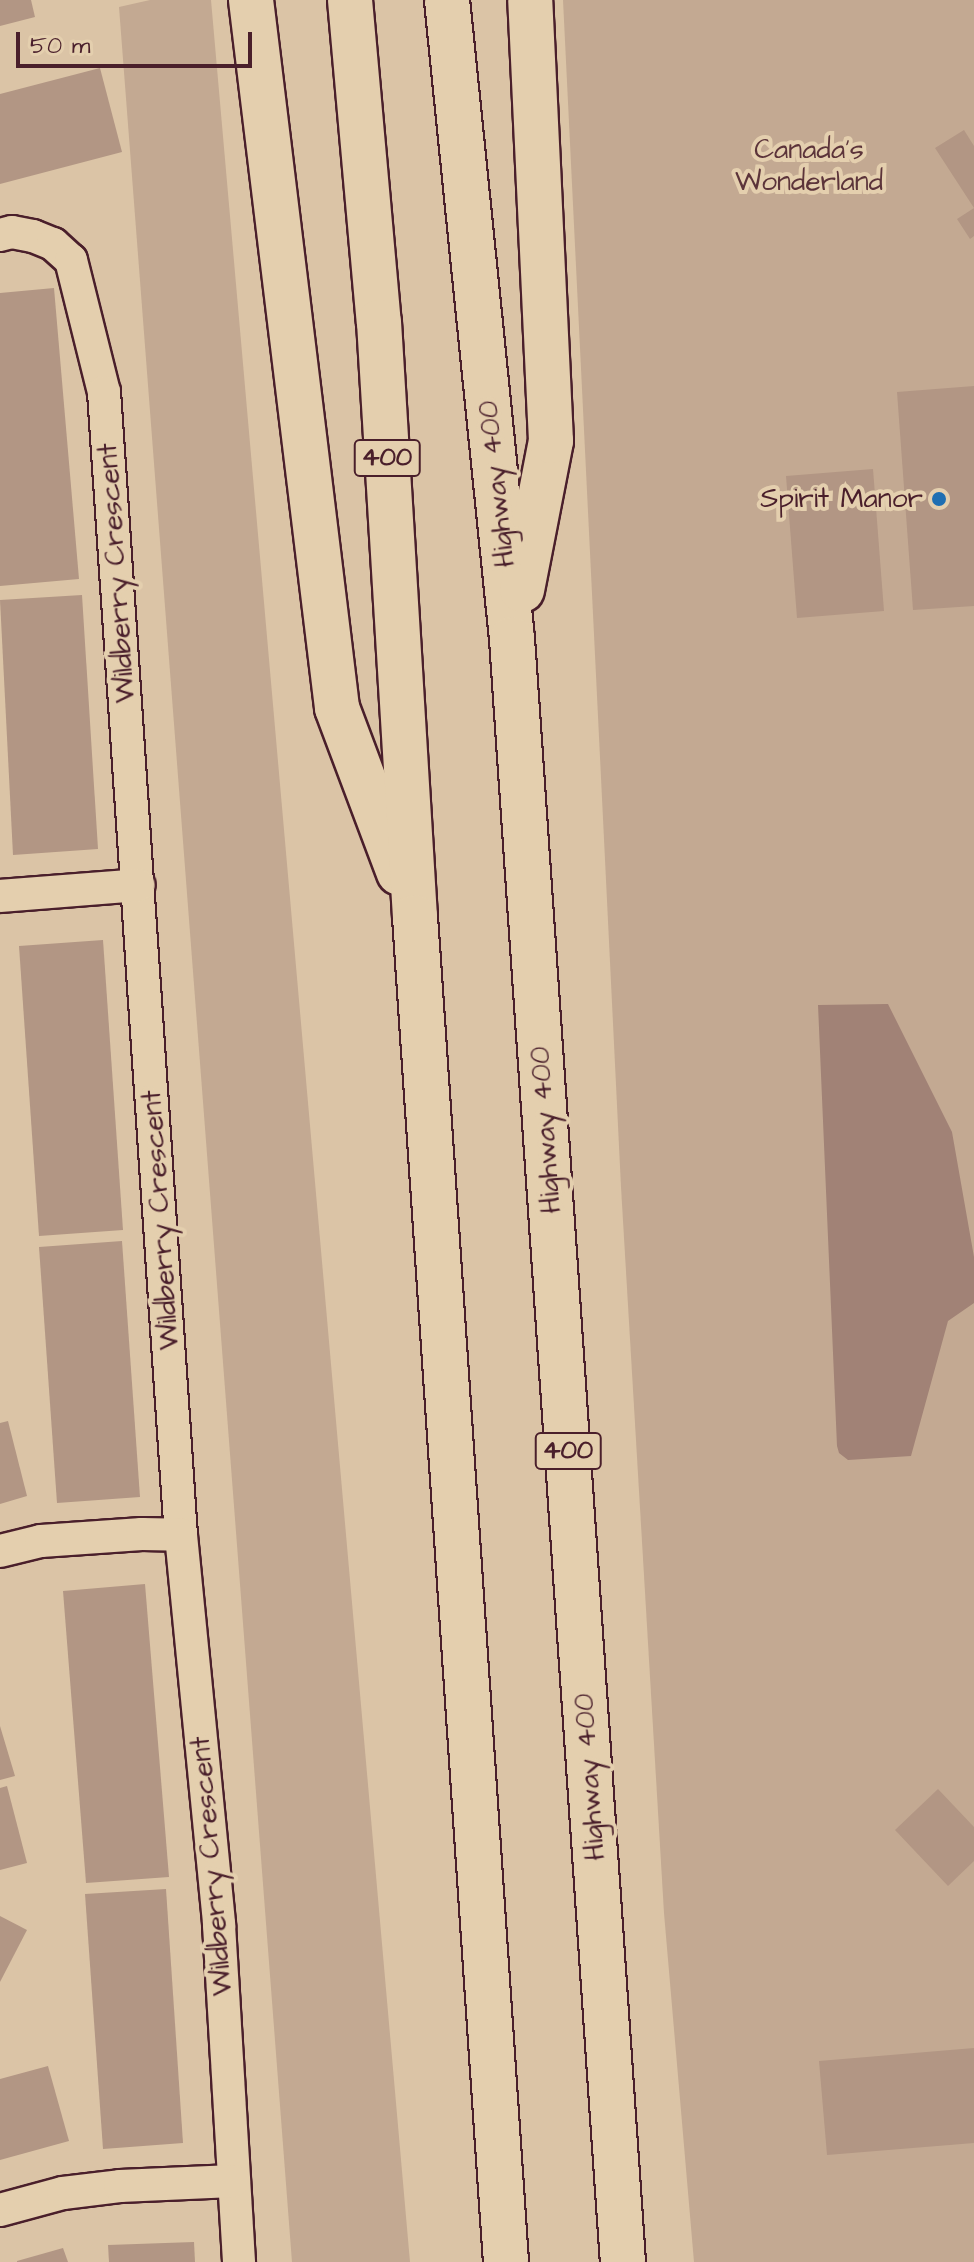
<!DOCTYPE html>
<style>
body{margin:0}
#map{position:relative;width:974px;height:2262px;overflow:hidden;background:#dbc4a6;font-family:"Architects Daughter",sans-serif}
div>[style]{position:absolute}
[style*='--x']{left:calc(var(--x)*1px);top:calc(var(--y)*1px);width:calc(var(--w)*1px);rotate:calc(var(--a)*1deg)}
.green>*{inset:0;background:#c3a992}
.water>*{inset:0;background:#a18276}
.building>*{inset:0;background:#b29684}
.roads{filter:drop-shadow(2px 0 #4a1f2b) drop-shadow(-2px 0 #4a1f2b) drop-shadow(0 2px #4a1f2b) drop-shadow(0 -2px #4a1f2b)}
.minor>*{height:32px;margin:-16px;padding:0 16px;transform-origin:16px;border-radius:16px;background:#e4cfae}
.motorway>*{height:44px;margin:-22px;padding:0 22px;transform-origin:22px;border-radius:22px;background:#e4cfae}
.dots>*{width:22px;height:22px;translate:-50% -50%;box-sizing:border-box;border:4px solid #e4cfae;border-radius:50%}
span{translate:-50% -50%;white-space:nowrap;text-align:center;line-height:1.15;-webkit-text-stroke:8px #e4cfae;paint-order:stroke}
.shield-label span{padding:2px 6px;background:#e4cfae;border:2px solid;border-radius:6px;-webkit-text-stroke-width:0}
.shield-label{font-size:26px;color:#4a1f2b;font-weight:700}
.park-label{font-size:28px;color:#5c343a}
.street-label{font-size:28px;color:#4a1f2b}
.poi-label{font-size:28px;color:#4a1f2b}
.right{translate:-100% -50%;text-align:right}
.scale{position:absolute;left:16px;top:32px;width:236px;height:36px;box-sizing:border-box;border:4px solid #4a1f2b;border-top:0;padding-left:10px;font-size:24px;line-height:28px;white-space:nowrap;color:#4a1f2b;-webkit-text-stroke:6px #e4cfae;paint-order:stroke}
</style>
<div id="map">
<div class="green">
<i style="clip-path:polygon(150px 0,211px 0,410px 2262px,292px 2262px,119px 7px)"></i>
<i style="clip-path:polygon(563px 0,974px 0,974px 2262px,694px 2262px,664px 1913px,621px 1187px)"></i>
</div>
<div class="water">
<i style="clip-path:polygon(888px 1004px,952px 1132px,974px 1257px,974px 1303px,948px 1321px,911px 1456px,848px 1460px,839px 1453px,837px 1446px,818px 1005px)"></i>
</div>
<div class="building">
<i style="clip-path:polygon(0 0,31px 0,35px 17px,0 26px)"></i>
<i style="clip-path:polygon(100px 68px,122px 152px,0 184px,0 94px)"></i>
<i style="clip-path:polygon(964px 130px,974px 146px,974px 236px,970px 239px,957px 219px,974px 208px,935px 148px)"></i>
<i style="clip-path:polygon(54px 288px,79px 579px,0 586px,0 293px)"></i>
<i style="clip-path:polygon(974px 386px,974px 606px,913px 610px,897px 392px)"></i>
<i style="clip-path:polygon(873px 469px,884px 611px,797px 618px,786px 476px)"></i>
<i style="clip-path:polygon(82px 595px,98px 849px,13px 855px,0 600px)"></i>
<i style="clip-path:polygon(103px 940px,123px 1230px,39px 1236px,19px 946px)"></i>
<i style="clip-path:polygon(122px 1241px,140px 1497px,57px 1503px,39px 1247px)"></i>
<i style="clip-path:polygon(8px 1421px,27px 1496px,0 1504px,0 1423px)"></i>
<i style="clip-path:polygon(145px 1584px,169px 1877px,86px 1883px,63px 1591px)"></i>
<i style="clip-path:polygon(0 1726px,15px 1776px,0 1780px)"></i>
<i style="clip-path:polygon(7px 1786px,27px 1863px,0 1870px,0 1788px)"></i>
<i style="clip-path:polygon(938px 1789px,974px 1827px,974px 1861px,948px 1886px,895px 1830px)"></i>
<i style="clip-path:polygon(166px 1889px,183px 2143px,103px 2149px,85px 1894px)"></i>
<i style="clip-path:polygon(0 1916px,27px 1930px,0 1982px)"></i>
<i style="clip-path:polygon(974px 2048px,974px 2143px,827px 2155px,819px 2061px)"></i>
<i style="clip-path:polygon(48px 2066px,69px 2141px,0 2160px,0 2079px)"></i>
<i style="clip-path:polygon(194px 2242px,195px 2262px,109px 2262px,108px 2245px)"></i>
<i style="clip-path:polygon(63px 2248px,68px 2262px,17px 2262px,17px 2261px)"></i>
</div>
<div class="roads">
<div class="minor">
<i style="--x:0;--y:235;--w:12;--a:-14"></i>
<i style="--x:12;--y:232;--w:21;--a:11"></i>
<i style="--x:33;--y:236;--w:22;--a:22"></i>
<i style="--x:53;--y:244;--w:24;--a:42"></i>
<i style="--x:71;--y:260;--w:136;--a:76"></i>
<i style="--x:104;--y:392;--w:1146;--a:86.15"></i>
<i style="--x:181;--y:1535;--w:392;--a:84.4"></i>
<i style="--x:219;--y:1925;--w:338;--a:86.6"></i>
<i style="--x:0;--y:896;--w:139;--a:-4.5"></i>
<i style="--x:0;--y:1551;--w:42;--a:-13.7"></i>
<i style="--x:41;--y:1541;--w:101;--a:-4"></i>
<i style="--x:142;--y:1534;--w:39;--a:1"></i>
<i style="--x:0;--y:2210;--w:65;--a:-15.1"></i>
<i style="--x:63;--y:2193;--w:57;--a:-7"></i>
<i style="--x:120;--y:2186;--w:113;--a:-2.5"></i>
</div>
<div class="motorway">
<i style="--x:251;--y:0;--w:713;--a:83.07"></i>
<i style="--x:337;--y:708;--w:176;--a:69.4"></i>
<i style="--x:350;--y:0;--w:323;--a:84.9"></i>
<i style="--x:379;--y:322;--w:596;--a:86.54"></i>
<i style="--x:415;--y:917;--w:1348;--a:86.13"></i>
<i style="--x:447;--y:0;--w:642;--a:84.19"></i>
<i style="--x:512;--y:639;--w:1627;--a:86.09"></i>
<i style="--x:522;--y:590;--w:152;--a:-79"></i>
<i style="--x:551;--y:441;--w:441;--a:-92.7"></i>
</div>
</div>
<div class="dots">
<i style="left:939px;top:499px;background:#1f6fb2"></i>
</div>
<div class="shield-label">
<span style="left:387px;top:458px">400</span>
<span style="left:568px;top:1451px">400</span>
</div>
<div class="park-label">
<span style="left:809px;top:166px">Canada's<br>Wonderland</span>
</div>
<div class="street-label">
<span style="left:497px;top:484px;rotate:-96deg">Highway 400</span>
<span style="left:117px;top:573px;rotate:-94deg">Wildberry Crescent</span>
<span style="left:546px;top:1130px;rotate:-94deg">Highway 400</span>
<span style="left:161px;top:1220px;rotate:-94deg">Wildberry Crescent</span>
<span style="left:590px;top:1777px;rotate:-94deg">Highway 400</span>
<span style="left:212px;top:1866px;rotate:-95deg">Wildberry Crescent</span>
</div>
<div class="poi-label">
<span class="right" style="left:923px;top:499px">Spirit Manor</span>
</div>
<div class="scale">50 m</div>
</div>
